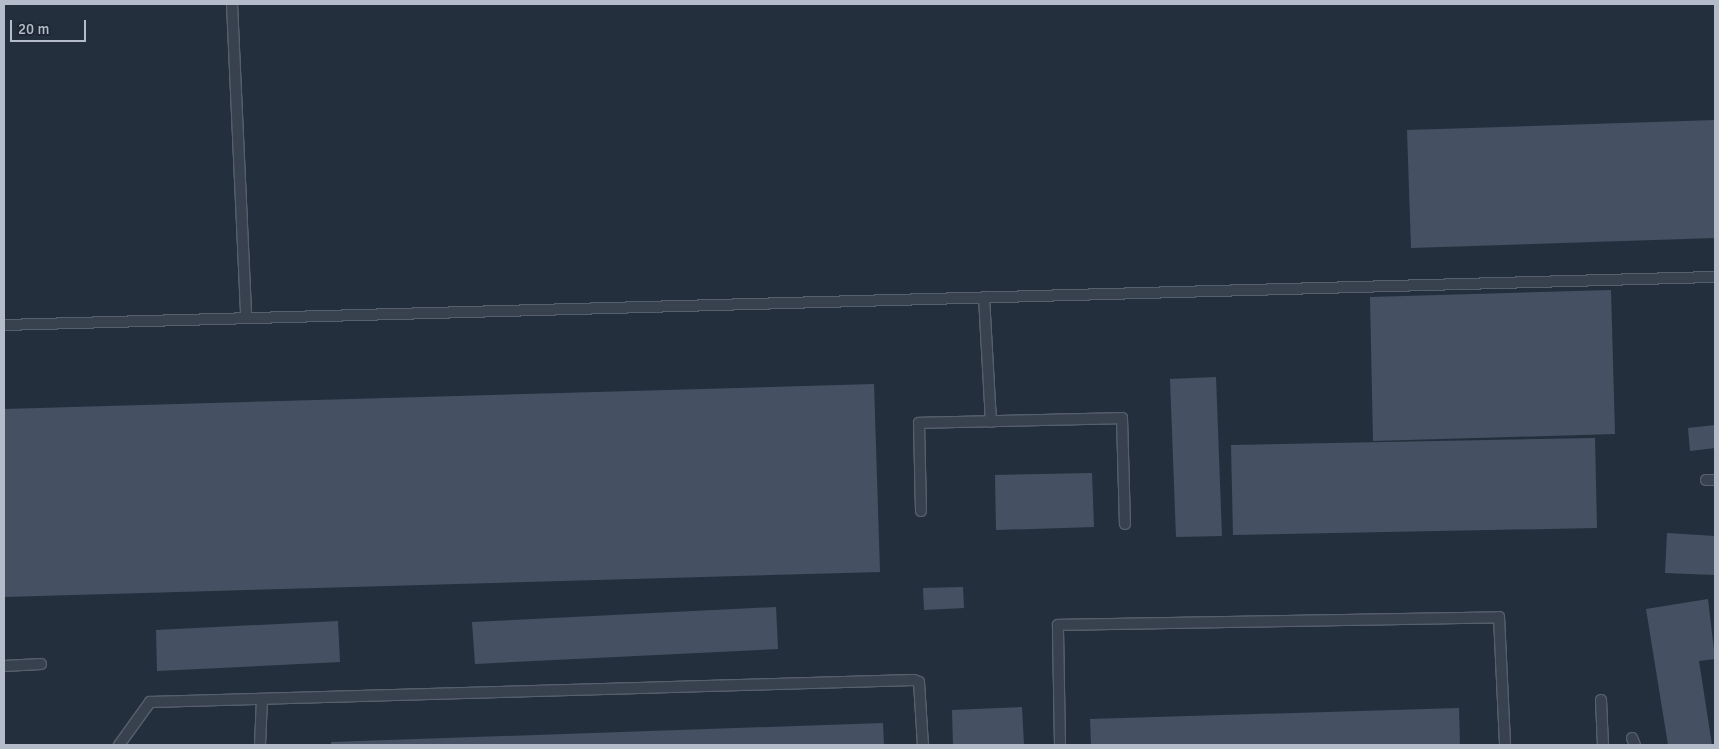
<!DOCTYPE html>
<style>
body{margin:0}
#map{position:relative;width:1719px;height:749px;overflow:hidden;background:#242f3e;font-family:Signika,sans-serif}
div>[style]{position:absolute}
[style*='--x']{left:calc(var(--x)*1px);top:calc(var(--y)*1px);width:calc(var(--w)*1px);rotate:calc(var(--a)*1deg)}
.building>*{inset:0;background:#455162}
.roads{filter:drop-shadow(1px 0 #565f6c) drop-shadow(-1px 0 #565f6c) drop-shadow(0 1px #565f6c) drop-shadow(0 -1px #565f6c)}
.lane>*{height:10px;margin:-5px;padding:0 5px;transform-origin:5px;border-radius:5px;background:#38414e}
span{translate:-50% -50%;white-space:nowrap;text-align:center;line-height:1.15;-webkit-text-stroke:4.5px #1d2633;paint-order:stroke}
.frame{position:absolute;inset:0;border:5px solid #b4bcc9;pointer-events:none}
.scale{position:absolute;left:10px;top:20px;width:76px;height:22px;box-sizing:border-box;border:2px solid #b4bcc9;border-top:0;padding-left:6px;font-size:15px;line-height:18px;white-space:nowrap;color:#b4bcc9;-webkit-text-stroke:4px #1d2633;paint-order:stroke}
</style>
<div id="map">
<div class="building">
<i style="clip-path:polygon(1715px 120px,1715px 238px,1411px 248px,1407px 130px)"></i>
<i style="clip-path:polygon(1611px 290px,1615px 434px,1373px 441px,1370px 297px)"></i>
<i style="clip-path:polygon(1216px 377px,1222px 536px,1176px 537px,1170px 379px)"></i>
<i style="clip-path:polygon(874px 384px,880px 572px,4px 597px,4px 409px)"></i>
<i style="clip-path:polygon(1715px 425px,1715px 448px,1690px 451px,1688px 428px)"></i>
<i style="clip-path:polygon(1595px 438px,1597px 528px,1233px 535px,1231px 445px)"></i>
<i style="clip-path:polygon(1092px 473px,1094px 527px,996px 530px,995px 475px)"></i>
<i style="clip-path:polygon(1667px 533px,1715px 536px,1715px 575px,1665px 573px)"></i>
<i style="clip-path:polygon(963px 587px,964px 608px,924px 610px,923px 588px)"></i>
<i style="clip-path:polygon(1708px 599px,1715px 659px,1699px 661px,1712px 745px,1668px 745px,1646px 609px)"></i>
<i style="clip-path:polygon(776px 607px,778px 649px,475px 664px,472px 622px)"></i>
<i style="clip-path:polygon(338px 621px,340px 662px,157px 671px,156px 630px)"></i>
<i style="clip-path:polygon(1022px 707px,1024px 745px,953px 745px,952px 710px)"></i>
<i style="clip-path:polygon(1459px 708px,1460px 745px,1091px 745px,1090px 719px)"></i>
<i style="clip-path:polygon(883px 723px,884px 745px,331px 745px,331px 742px)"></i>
</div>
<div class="roads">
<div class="lane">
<i style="--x:232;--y:4;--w:314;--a:87.4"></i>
<i style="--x:984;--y:297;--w:125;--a:86.8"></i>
<i style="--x:4;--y:325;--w:1712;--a:-1.61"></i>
<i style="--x:1706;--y:480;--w:9;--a:0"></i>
<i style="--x:921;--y:511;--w:88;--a:-91.3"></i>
<i style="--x:919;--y:423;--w:203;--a:-1.4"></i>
<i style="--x:1122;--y:418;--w:106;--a:88.4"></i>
<i style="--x:4;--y:666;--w:37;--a:-3"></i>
<i style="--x:1601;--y:700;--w:45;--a:87.5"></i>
<i style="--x:1632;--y:738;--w:8;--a:67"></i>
<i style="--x:119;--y:745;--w:53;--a:-54.2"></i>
<i style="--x:150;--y:702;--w:764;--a:-1.65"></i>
<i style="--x:914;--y:680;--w:5;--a:22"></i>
<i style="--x:919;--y:682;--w:63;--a:86.4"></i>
<i style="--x:260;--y:745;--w:46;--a:-87.5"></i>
<i style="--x:1060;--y:745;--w:120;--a:-91"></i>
<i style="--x:1058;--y:625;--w:441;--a:-1"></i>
<i style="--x:1499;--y:617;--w:128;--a:87.3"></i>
</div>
</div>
<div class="frame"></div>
<div class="scale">20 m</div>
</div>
